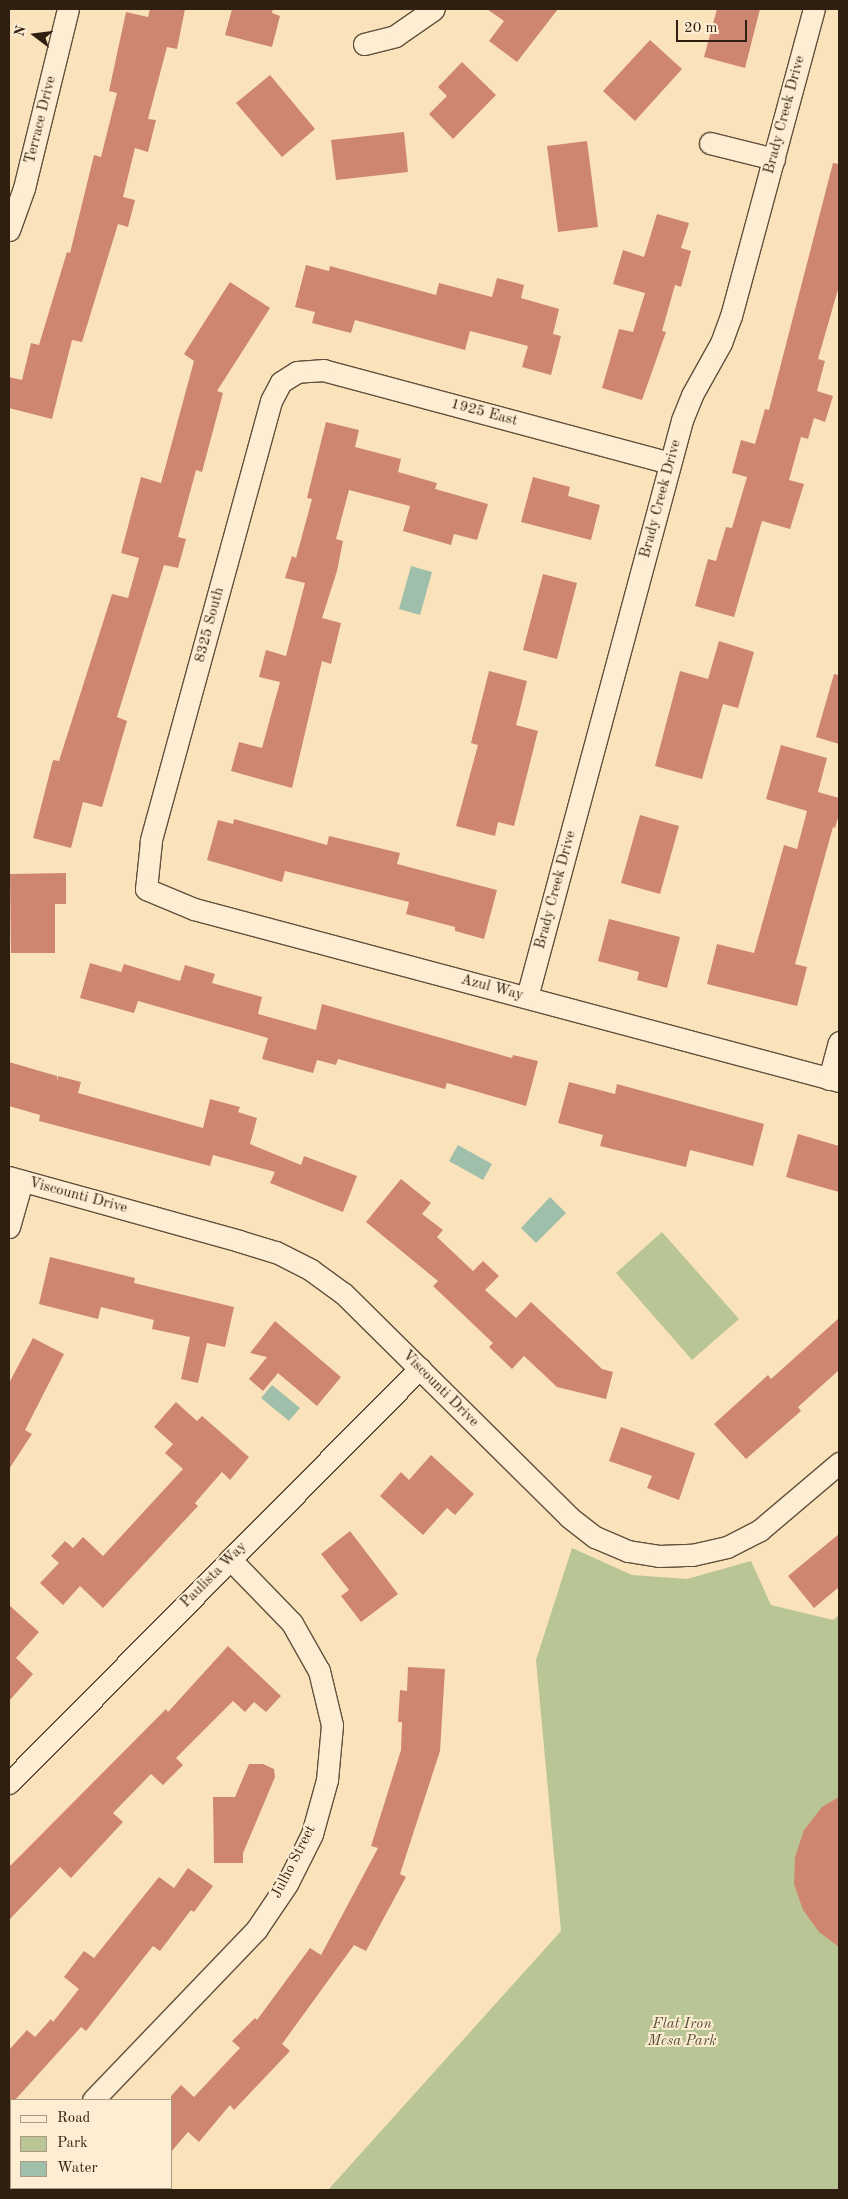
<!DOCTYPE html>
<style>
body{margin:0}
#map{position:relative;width:848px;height:2199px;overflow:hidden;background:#fae3bb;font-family:"Old Standard TT",serif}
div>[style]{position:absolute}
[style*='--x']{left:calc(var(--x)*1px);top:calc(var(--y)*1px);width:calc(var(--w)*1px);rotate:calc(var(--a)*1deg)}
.green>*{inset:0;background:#b9c594}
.water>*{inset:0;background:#9fbfab}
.building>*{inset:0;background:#cf8671}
.roads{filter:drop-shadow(1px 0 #62503c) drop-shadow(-1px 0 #62503c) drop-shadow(0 1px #62503c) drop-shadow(0 -1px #62503c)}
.minor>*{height:21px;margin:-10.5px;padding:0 10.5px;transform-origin:10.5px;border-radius:10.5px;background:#fcedd3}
span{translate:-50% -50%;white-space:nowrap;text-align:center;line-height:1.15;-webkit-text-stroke:4px #fcedd3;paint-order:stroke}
.street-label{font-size:15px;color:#2f1f11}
.park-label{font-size:15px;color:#585138;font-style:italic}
.frame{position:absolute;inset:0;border:10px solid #2f1f11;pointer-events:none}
.legend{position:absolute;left:10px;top:2099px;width:162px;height:90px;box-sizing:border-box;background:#fcedd3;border:1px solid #aa9b85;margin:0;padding:6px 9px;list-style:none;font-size:15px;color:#2f1f11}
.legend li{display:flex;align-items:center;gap:10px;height:25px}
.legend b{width:25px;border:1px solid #aa9b85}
.north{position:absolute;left:10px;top:10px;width:50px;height:50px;-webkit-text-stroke:4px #fcedd3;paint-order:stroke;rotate:285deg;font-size:14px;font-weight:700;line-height:20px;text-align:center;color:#2f1f11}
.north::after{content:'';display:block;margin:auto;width:18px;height:22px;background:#2f1f11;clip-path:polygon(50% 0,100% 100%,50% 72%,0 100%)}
.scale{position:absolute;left:676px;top:20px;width:71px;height:22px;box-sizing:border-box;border:2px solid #2f1f11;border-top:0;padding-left:6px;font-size:15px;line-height:18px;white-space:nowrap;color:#2f1f11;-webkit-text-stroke:4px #fcedd3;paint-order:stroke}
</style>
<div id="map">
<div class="green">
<i style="clip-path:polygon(662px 1232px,739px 1319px,692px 1360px,616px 1273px)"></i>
<i style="clip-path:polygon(572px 1548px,632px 1575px,687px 1579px,751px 1561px,771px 1605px,833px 1620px,839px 1615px,839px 2190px,328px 2190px,561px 1931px,536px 1660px)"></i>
</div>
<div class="water">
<i style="clip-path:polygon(411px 566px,432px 572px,420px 615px,399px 609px)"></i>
<i style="clip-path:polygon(458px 1145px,492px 1164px,483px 1180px,449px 1161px)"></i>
<i style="clip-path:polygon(550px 1197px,566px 1213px,536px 1243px,521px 1228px)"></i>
<i style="clip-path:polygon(272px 1385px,300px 1408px,289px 1421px,261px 1398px)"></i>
</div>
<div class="building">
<i style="clip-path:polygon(150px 9px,185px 9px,177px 49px,167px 47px,148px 119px,156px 120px,148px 152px,135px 148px,123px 197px,135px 200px,128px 227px,118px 224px,82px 342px,72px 340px,52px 419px,9px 408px,9px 377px,22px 380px,31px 343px,39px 345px,67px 252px,70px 253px,94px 155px,101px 157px,117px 93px,109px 91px,126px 12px,148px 17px)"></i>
<i style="clip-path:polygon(232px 9px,273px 9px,272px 13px,280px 16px,272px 47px,225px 35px)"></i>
<i style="clip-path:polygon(487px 9px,558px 9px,517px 62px,489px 41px,504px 21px)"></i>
<i style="clip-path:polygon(717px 9px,760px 9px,745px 68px,704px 57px)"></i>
<i style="clip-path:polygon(650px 40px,682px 69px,635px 121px,603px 91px)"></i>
<i style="clip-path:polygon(462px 62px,496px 95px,453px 139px,429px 114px,447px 96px,438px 87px)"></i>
<i style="clip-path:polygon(270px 75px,315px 129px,282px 157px,236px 103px)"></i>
<i style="clip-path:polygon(404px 132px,408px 172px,336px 180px,331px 140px)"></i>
<i style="clip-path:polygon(587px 141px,598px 227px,558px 232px,547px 146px)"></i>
<i style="clip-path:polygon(833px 163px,839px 164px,839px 286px,818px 359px,825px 361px,817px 391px,833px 396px,825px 422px,814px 418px,808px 439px,801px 437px,789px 480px,804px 484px,790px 529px,762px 521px,734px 617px,695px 606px,708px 559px,716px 561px,726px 527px,732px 528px,747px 477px,732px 473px,741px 440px,755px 444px,765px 409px,769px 410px)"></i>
<i style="clip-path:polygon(657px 214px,689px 223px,681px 248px,691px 251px,681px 287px,675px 285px,662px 331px,666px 332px,642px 400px,602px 388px,619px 329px,633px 332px,645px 293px,613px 284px,623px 250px,644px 257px)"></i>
<i style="clip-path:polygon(306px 265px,329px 271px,330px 266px,436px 295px,439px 283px,492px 297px,497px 278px,524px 285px,521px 298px,559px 309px,553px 334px,561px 336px,551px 375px,522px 367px,528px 346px,470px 331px,465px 350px,355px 320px,351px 333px,312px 323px,315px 312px,295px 307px)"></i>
<i style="clip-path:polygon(230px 282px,270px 308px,217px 391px,223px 393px,202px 472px,196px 470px,178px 537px,186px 539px,178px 568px,164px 565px,117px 717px,127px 721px,102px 807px,83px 802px,71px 848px,33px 838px,53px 760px,59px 761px,112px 594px,128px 598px,139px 558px,121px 553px,141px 477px,161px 483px,194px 361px,184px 354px)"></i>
<i style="clip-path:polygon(326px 422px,359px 430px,355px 447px,401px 459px,398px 472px,437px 483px,435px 489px,488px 504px,477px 540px,454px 534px,451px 545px,403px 531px,410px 506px,349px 490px,336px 539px,343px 541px,337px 571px,322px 618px,341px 623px,331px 664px,322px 661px,292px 788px,231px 771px,239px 742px,262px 748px,280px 682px,259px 677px,266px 650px,286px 656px,305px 583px,285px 578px,292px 556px,296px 558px,312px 499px,307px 498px)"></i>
<i style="clip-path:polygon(533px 477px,570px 487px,568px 496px,600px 505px,591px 540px,521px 522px)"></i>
<i style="clip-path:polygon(543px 574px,577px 583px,557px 659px,523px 650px)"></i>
<i style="clip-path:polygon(719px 641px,754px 652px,738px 708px,723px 704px,702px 779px,655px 766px,680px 671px,708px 679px)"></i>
<i style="clip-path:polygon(489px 671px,527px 681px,516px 725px,538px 731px,514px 826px,498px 822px,495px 836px,456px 826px,478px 745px,471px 743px)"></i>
<i style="clip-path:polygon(834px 674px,839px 675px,839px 744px,816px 737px)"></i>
<i style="clip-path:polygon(781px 745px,827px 758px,818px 792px,839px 798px,839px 814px,835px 828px,833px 827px,795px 964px,807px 967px,797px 1006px,707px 984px,717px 944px,754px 953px,784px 845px,797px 849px,807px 811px,766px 799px)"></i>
<i style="clip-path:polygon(640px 815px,679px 826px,660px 894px,621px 883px)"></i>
<i style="clip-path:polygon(234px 819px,327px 845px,329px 836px,400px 853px,397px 864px,497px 890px,484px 939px,455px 931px,455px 927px,406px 914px,409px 902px,285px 871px,282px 882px,207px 860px,218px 820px,233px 824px)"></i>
<i style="clip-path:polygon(66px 873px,66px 904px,55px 904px,55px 953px,11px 953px,10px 874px)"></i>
<i style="clip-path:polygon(609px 919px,680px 937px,667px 988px,637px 980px,639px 972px,598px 961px)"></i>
<i style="clip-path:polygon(90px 963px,121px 972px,124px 964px,180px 981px,185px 965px,215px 974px,212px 983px,262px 997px,258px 1014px,316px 1030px,322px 1004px,512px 1058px,513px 1055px,538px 1061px,526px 1106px,447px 1083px,445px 1089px,338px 1059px,336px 1065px,317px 1060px,313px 1073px,262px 1059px,268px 1038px,138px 1001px,134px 1013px,80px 998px)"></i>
<i style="clip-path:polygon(9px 1062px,57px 1076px,57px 1081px,58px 1076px,81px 1082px,78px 1093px,203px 1128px,210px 1099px,240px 1107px,238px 1112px,257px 1118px,250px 1144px,301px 1165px,304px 1156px,357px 1176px,343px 1212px,270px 1183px,275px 1172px,213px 1155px,210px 1166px,39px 1121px,40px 1115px,9px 1106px)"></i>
<i style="clip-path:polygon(569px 1082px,615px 1094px,617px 1084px,764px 1124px,753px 1166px,690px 1150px,686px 1167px,600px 1146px,603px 1135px,558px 1123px)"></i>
<i style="clip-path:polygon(798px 1134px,839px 1146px,839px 1192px,786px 1177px)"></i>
<i style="clip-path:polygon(401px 1179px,431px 1203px,422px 1214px,443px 1230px,437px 1237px,473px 1271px,483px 1261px,499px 1276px,485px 1290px,516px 1318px,531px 1302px,602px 1369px,613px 1372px,606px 1399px,557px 1387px,524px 1356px,512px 1369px,489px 1347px,493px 1343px,433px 1286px,438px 1281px,366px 1222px)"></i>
<i style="clip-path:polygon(50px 1257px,135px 1278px,134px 1283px,234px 1307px,225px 1347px,207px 1343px,198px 1383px,181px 1379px,190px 1337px,152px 1329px,154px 1320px,101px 1307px,98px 1319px,39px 1304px)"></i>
<i style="clip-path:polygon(839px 1318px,839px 1370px,798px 1407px,801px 1411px,746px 1459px,714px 1424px,768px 1375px,771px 1379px)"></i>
<i style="clip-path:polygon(275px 1321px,341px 1377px,317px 1406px,278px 1373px,263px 1391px,249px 1379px,267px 1357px,250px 1353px)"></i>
<i style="clip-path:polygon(33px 1338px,64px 1354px,25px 1430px,32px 1434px,9px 1469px,9px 1383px)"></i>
<i style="clip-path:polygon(176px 1402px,197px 1421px,202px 1416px,249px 1457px,230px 1480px,222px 1472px,195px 1503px,198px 1506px,103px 1608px,80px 1586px,63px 1605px,40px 1583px,59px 1563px,51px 1556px,65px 1541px,73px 1548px,83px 1537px,103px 1556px,183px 1469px,165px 1453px,173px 1444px,154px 1427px)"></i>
<i style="clip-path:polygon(621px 1427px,695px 1453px,679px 1500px,647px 1488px,652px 1476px,609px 1461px)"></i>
<i style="clip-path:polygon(431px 1455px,474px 1494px,455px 1515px,447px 1508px,423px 1535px,380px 1496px,401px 1472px,409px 1480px)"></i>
<i style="clip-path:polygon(350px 1531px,398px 1594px,361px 1622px,341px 1596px,349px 1590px,321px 1554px)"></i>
<i style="clip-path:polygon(839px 1534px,839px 1587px,814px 1608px,788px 1576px)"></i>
<i style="clip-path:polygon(9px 1605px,39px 1632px,16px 1658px,33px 1674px,9px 1701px)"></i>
<i style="clip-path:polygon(228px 1646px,281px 1696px,266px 1712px,254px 1702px,245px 1712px,233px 1701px,176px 1758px,183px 1765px,163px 1785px,151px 1774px,113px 1813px,123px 1822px,71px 1878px,60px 1867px,9px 1920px,9px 1867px,166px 1709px,168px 1712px)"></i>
<i style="clip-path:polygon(408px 1667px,445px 1669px,440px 1751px,400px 1874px,406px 1877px,366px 1951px,354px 1945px,282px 2044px,290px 2051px,234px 2110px,230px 2105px,199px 2142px,188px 2132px,171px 2152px,171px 2096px,181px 2085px,194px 2097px,240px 2048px,232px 2041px,255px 2018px,257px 2020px,310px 1948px,321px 1955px,378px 1848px,371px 1846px,401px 1750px,402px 1722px,398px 1722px,400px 1690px,407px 1691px)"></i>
<i style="clip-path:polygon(249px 1764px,263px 1764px,274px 1769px,275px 1777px,243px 1853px,243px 1863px,214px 1863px,213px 1797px,235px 1797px)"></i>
<i style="clip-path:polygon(839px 1797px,839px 1947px,819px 1932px,803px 1910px,794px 1884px,795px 1857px,804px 1830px,822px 1807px)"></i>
<i style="clip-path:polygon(188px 1868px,213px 1886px,194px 1912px,191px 1910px,160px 1951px,153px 1946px,86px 2031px,81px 2027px,15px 2100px,11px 2100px,9px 2107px,9px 2050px,27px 2030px,35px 2037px,51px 2019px,53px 2022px,79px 1989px,64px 1977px,84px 1951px,94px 1958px,159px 1877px,174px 1888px)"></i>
</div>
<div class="roads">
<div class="minor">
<i style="--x:364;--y:44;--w:32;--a:-14"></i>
<i style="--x:395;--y:36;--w:47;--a:-34.7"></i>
<i style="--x:710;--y:143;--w:66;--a:14"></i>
<i style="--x:9;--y:230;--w:45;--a:-70.3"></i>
<i style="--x:24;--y:188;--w:184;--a:-76.2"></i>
<i style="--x:670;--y:463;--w:358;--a:-165"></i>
<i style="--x:324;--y:370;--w:27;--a:176"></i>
<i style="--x:297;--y:372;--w:19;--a:148"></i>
<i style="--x:281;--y:382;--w:21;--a:118"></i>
<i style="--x:271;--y:401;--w:456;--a:105.3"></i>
<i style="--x:151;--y:841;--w:48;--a:95.9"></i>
<i style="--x:146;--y:889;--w:52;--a:22.6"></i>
<i style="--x:194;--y:909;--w:668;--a:14.93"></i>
<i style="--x:527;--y:997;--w:597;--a:-74.96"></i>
<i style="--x:682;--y:420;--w:27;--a:-68"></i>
<i style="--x:692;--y:395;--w:60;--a:-60.9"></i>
<i style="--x:721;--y:343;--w:29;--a:-70"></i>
<i style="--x:731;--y:316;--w:318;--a:-74.9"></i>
<i style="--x:829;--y:1079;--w:38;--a:-75"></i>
<i style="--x:9;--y:1177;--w:239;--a:15.5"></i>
<i style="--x:239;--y:1241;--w:39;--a:17"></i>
<i style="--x:276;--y:1252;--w:39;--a:27"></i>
<i style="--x:311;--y:1270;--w:39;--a:36"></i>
<i style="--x:343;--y:1293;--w:318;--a:44.7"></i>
<i style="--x:569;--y:1517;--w:33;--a:38"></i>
<i style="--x:595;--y:1537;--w:36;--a:23"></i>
<i style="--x:628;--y:1551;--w:31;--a:9"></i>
<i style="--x:659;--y:1556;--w:33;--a:-2"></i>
<i style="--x:692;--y:1555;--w:36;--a:-13"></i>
<i style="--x:727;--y:1547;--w:37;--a:-27"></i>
<i style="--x:760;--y:1530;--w:104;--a:-40.3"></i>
<i style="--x:9;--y:1227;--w:48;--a:-74.2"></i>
<i style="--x:9;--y:1783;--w:584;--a:-45.28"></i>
<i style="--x:93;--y:2100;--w:236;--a:-46.2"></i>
<i style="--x:256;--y:1930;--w:55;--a:-56"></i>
<i style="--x:287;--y:1884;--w:56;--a:-63.4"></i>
<i style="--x:312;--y:1834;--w:56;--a:-74.5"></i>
<i style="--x:327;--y:1780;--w:55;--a:-84.8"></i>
<i style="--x:332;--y:1725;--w:56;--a:-103.5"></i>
<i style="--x:319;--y:1671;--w:55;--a:-119.4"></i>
<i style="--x:292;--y:1623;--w:89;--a:-134.1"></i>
<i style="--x:9;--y:2187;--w:3;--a:-45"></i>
</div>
</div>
<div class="street-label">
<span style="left:785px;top:115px;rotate:-75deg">Brady Creek Drive</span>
<span style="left:41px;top:120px;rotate:-76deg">Terrace Drive</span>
<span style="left:484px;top:413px;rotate:15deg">1925 East</span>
<span style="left:661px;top:499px;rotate:-75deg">Brady Creek Drive</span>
<span style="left:210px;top:625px;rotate:-75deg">8325 South</span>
<span style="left:556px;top:890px;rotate:-75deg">Brady Creek Drive</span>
<span style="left:492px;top:988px;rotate:15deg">Azul Way</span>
<span style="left:78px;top:1196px;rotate:15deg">Viscounti Drive</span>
<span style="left:440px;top:1389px;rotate:45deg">Viscounti Drive</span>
<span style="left:214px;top:1575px;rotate:-45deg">Paulista Way</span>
<span style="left:294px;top:1862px;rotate:-63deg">Julho Street</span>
</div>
<div class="park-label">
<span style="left:682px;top:2033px">Flat Iron<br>Mesa Park</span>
</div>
<div class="frame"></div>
<ul class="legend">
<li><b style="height:6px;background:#fcedd3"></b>Road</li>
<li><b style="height:14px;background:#b9c594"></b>Park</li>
<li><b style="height:14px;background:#9fbfab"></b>Water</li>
</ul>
<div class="north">N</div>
<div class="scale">20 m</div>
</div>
